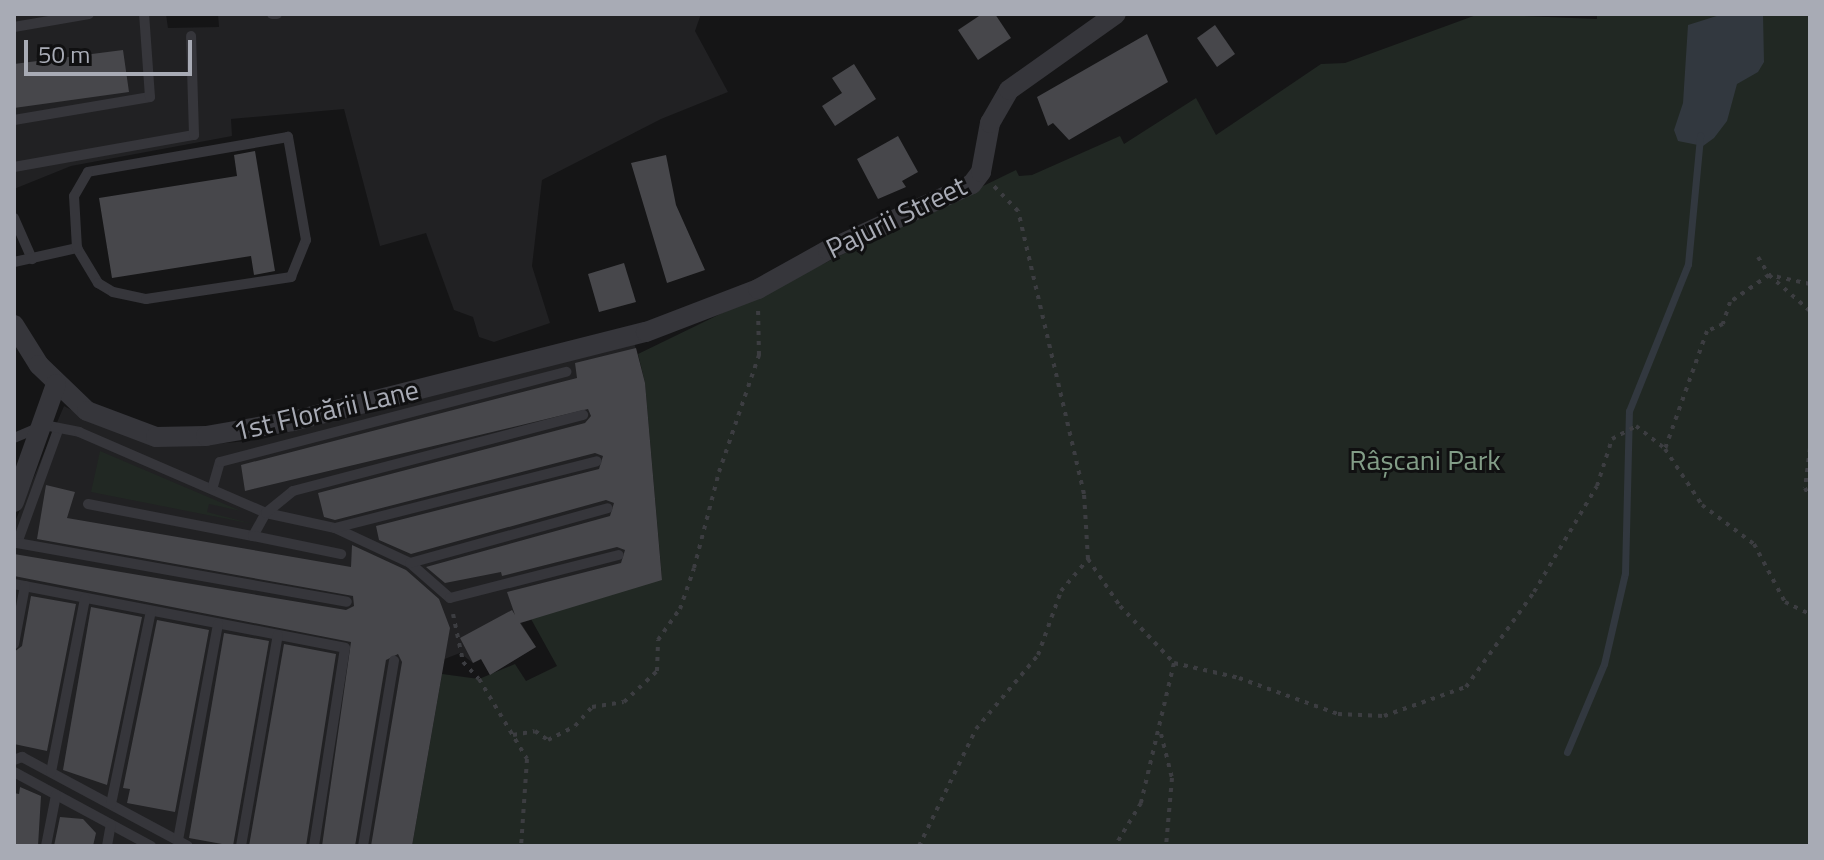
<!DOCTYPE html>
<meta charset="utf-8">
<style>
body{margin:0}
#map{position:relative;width:1824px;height:860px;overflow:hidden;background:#151516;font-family:"Titillium Web",sans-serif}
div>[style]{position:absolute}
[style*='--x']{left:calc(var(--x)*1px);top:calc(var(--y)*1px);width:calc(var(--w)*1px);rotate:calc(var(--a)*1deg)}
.built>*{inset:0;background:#212123}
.green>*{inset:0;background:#212823}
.water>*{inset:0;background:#32383f}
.stream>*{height:7px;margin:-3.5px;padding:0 3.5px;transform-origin:3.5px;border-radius:3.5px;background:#32383f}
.building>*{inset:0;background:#47474b}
.path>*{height:4px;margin-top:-2px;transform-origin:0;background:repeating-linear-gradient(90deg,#3c3d41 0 4px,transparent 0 10px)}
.service>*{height:10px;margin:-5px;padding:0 5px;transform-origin:5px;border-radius:5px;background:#36363b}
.minor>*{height:20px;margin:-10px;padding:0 10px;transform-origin:10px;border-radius:10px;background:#36363b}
span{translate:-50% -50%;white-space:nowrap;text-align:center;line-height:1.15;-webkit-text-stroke:6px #101011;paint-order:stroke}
.street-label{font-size:28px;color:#a8abb5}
.park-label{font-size:28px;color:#829d87}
.frame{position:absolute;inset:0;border:16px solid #a8abb5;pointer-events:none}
.scale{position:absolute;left:24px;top:40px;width:168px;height:36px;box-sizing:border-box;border:4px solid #a8abb5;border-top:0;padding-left:10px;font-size:24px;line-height:28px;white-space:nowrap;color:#a8abb5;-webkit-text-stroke:6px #101011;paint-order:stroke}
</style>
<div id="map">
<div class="built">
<i style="clip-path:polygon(14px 14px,166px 14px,168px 28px,219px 27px,218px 14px,701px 14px,695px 31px,728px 92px,661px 119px,542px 180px,532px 266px,550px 323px,494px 342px,479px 337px,473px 317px,454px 310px,426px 233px,380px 246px,344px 109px,231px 119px,232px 136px,71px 166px,14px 189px)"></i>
<i style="clip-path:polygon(634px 342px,645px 383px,662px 580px,521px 623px,536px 647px,490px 675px,481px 659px,473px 663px,460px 653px,424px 667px,442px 674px,412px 846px,14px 846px,14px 524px,64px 406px,90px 420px,203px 445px,258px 440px)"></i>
</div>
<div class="green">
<i style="clip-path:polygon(1479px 14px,1597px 19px,1597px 14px,1810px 14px,1810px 846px,412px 846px,442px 674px,479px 679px,515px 664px,526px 681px,557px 666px,531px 619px,662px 579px,645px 383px,638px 354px,1016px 170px,1019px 176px,1032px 175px,1120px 136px,1124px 144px,1196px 98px,1216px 135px,1321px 64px,1345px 63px)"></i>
<i style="clip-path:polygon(100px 451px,241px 511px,209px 504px,207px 512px,253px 524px,91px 492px)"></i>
</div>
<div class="water">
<i style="clip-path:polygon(1723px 14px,1763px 14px,1764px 62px,1758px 72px,1737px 84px,1727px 121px,1714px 138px,1703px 146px,1678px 141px,1674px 130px,1683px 103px,1688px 25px)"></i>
</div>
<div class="stream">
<i style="--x:1567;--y:752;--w:95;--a:-67.2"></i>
<i style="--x:1604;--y:664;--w:93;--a:-77"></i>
<i style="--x:1625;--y:573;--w:162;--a:-88.6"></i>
<i style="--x:1629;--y:411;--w:158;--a:-68.1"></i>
<i style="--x:1688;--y:264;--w:129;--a:-84.6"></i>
</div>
<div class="building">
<i style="clip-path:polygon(982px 14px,995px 14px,1011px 38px,978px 60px,958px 30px)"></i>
<i style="clip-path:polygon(1215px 25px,1235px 54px,1217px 67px,1197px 38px)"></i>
<i style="clip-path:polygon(1147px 34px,1168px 82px,1069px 140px,1053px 123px,1048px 126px,1037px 97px)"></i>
<i style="clip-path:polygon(123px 50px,129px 92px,14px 108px,14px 64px)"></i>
<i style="clip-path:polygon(854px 64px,876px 99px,835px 126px,822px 106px,842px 93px,832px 78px)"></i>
<i style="clip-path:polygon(898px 136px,918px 172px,902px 181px,906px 187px,878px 199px,857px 159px)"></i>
<i style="clip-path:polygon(255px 151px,275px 271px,254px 275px,251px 256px,112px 278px,99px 198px,237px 176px,234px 155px)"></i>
<i style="clip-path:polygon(666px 155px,676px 205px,705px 270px,667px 283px,631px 163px)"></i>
<i style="clip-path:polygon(624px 263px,636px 302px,599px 312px,588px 274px)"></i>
<i style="clip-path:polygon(636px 348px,645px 383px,662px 580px,520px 623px,536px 647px,490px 675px,481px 659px,473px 663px,460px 638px,512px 610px,515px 615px,507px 592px,621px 563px,625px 550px,617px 547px,502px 576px,501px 572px,445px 583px,426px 567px,610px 516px,614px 503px,606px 500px,411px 554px,379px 540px,376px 526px,599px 469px,603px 456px,595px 453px,335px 520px,324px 517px,318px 493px,585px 423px,591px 416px,588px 409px,245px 491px,241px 465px,577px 378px,575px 363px)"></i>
<i style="clip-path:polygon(46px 485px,75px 492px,67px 518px,351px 567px,352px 545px,406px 570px,439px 599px,450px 628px,412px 846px,371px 846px,402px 662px,398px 654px,386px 660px,355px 846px,322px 846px,351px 642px,14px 576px,14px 554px,346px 610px,354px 606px,353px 596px,37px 539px)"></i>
<i style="clip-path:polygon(31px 596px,76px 604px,47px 751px,14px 744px,14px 652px,22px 646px)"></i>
<i style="clip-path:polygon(91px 607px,142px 617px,107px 785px,63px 770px)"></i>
<i style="clip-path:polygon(157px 620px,209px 630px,175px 812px,127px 803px,130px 789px,123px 788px)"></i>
<i style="clip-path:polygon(224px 633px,269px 641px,233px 846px,189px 838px)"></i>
<i style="clip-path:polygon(284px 644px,336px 654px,306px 846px,249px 846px)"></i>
<i style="clip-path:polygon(20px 787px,41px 796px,38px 846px,14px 846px,14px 793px,19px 794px)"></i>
<i style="clip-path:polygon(60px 817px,83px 819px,96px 833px,93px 846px,54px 846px)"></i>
</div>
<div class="path">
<i style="--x:1758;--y:257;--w:21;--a:59"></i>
<i style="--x:1769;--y:275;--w:55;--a:41.3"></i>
<i style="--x:1810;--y:284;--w:42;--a:-167.6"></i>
<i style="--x:1769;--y:275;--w:47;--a:145.3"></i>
<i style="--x:1730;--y:302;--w:23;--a:108"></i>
<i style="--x:1723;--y:324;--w:17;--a:156"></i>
<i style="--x:1707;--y:331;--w:125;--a:109.6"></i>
<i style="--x:1665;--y:449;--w:67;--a:56.5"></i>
<i style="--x:1702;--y:505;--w:65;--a:36.9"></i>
<i style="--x:1754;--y:544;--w:66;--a:61.9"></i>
<i style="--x:1785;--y:602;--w:28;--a:26"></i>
<i style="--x:1810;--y:448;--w:40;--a:97.1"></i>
<i style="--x:1805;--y:488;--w:11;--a:63"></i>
<i style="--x:1088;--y:559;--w:57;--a:55.8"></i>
<i style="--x:1120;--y:606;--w:79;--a:46.5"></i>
<i style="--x:1174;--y:663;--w:144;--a:103.3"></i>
<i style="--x:1141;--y:803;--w:50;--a:121.2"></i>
<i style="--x:453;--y:614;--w:49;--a:78.2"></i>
<i style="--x:463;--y:662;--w:23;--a:47"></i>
<i style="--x:479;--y:679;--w:93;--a:59"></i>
<i style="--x:527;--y:759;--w:87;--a:93.9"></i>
<i style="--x:1174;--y:663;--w:67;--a:13"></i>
<i style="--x:1239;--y:678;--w:105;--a:20"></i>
<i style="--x:1338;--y:714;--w:46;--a:2.5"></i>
<i style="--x:1384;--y:716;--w:87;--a:-19.5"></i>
<i style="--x:1466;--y:687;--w:117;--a:-54.4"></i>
<i style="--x:1534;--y:592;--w:123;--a:-59.3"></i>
<i style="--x:1597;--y:486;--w:49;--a:-72.3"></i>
<i style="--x:1612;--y:439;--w:27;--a:-28"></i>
<i style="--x:1636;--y:426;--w:37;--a:38"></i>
<i style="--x:1161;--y:734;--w:45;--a:76"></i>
<i style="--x:1172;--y:778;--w:68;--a:95"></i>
<i style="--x:513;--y:735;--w:22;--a:-10"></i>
<i style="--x:535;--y:731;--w:16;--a:35"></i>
<i style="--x:548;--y:740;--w:30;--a:-27"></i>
<i style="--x:575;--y:726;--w:25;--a:-48"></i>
<i style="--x:592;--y:707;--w:32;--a:-9"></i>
<i style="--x:624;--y:702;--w:45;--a:-43.2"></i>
<i style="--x:657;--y:671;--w:31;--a:-88"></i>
<i style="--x:658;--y:640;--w:38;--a:-55"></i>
<i style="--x:680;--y:609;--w:43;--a:-71.1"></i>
<i style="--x:694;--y:568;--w:99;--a:-75.4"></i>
<i style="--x:719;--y:472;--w:124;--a:-71.1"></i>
<i style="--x:759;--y:355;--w:46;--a:-91.2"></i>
<i style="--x:919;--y:846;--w:130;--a:-64"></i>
<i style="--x:976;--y:729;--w:97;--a:-50"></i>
<i style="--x:1038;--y:655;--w:68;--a:-70.2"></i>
<i style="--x:1061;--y:591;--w:42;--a:-49.8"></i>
<i style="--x:1088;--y:559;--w:65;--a:-93.5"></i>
<i style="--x:1084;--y:494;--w:291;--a:-103.1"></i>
<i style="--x:1018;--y:211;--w:35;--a:-134"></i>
</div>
<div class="service">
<i style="--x:272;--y:14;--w:5;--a:0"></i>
<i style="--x:14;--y:27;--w:76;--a:-9.8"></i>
<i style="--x:14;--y:120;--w:138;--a:-9.6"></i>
<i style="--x:150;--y:97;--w:83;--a:-94.1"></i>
<i style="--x:14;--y:167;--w:183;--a:-10.1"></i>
<i style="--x:194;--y:135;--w:99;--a:-91.7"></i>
<i style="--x:14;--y:218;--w:45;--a:66.3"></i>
<i style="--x:14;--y:262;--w:65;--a:-12.5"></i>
<i style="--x:77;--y:248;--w:41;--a:59"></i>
<i style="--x:98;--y:283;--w:17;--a:31"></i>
<i style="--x:113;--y:292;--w:34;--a:12"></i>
<i style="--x:146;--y:299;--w:147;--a:-8.6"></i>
<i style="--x:291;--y:277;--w:40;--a:-68"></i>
<i style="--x:306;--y:240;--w:105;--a:-99.9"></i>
<i style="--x:288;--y:137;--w:203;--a:170.1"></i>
<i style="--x:88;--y:172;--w:28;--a:120"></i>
<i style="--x:74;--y:196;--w:52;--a:86.7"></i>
<i style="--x:58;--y:430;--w:120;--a:109.9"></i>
<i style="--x:17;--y:543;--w:335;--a:10.1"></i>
<i style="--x:14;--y:438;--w:33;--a:-23"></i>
<i style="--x:44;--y:425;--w:36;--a:11"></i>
<i style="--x:79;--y:432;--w:204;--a:23.4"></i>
<i style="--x:266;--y:513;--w:71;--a:12.3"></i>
<i style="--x:335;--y:528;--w:83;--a:25"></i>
<i style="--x:410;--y:563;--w:53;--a:41.2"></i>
<i style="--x:450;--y:598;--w:174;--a:-14.3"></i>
<i style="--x:213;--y:486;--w:25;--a:-74"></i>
<i style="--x:220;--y:462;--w:358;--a:-14.6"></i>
<i style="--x:88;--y:504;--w:168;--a:11"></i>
<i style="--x:253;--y:536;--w:26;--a:-61"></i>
<i style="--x:266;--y:513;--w:35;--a:-39"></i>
<i style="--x:293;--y:491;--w:300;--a:-14.7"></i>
<i style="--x:335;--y:528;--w:270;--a:-14.3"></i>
<i style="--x:253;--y:536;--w:90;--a:11.6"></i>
<i style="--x:410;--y:563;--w:205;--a:-15.5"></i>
<i style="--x:14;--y:584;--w:337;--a:10.9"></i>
<i style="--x:345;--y:648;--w:200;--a:98.9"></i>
<i style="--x:14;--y:644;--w:59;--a:-79.3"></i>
<i style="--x:14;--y:760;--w:9;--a:-21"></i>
<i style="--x:22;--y:757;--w:188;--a:28.2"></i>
<i style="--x:14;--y:772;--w:156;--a:28.4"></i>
<i style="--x:51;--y:772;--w:177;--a:-78.9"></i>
<i style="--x:111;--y:804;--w:197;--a:-78.3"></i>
<i style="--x:178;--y:840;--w:220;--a:-79.5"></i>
<i style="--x:46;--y:846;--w:52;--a:-78.9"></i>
<i style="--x:107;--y:846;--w:22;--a:-80"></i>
<i style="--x:241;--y:846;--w:214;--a:-80.1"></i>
<i style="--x:363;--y:846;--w:188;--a:-80.5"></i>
</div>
<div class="minor">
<i style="--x:14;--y:325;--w:47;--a:58"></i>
<i style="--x:39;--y:365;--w:66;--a:43.8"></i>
<i style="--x:87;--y:411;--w:74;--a:20.6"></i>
<i style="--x:156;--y:437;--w:50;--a:-1.1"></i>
<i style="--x:206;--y:436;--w:88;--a:-9.8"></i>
<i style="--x:293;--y:421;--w:364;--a:-14.2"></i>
<i style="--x:646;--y:332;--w:120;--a:-21"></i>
<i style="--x:758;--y:289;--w:80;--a:-29.1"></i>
<i style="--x:828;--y:250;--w:158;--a:-24.6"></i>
<i style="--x:972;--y:184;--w:15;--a:-53"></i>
<i style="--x:981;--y:172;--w:50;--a:-79.6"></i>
<i style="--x:990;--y:123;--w:38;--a:-60"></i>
<i style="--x:1009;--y:90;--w:131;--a:-35.4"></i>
<i style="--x:14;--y:502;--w:125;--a:-70.4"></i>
</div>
<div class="street-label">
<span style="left:896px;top:217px;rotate:-26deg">Pajurii Street</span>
<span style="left:326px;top:410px;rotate:-13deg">1st Florării Lane</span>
</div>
<div class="park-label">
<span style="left:1425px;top:460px">Râșcani Park</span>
</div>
<div class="frame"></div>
<div class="scale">50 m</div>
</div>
